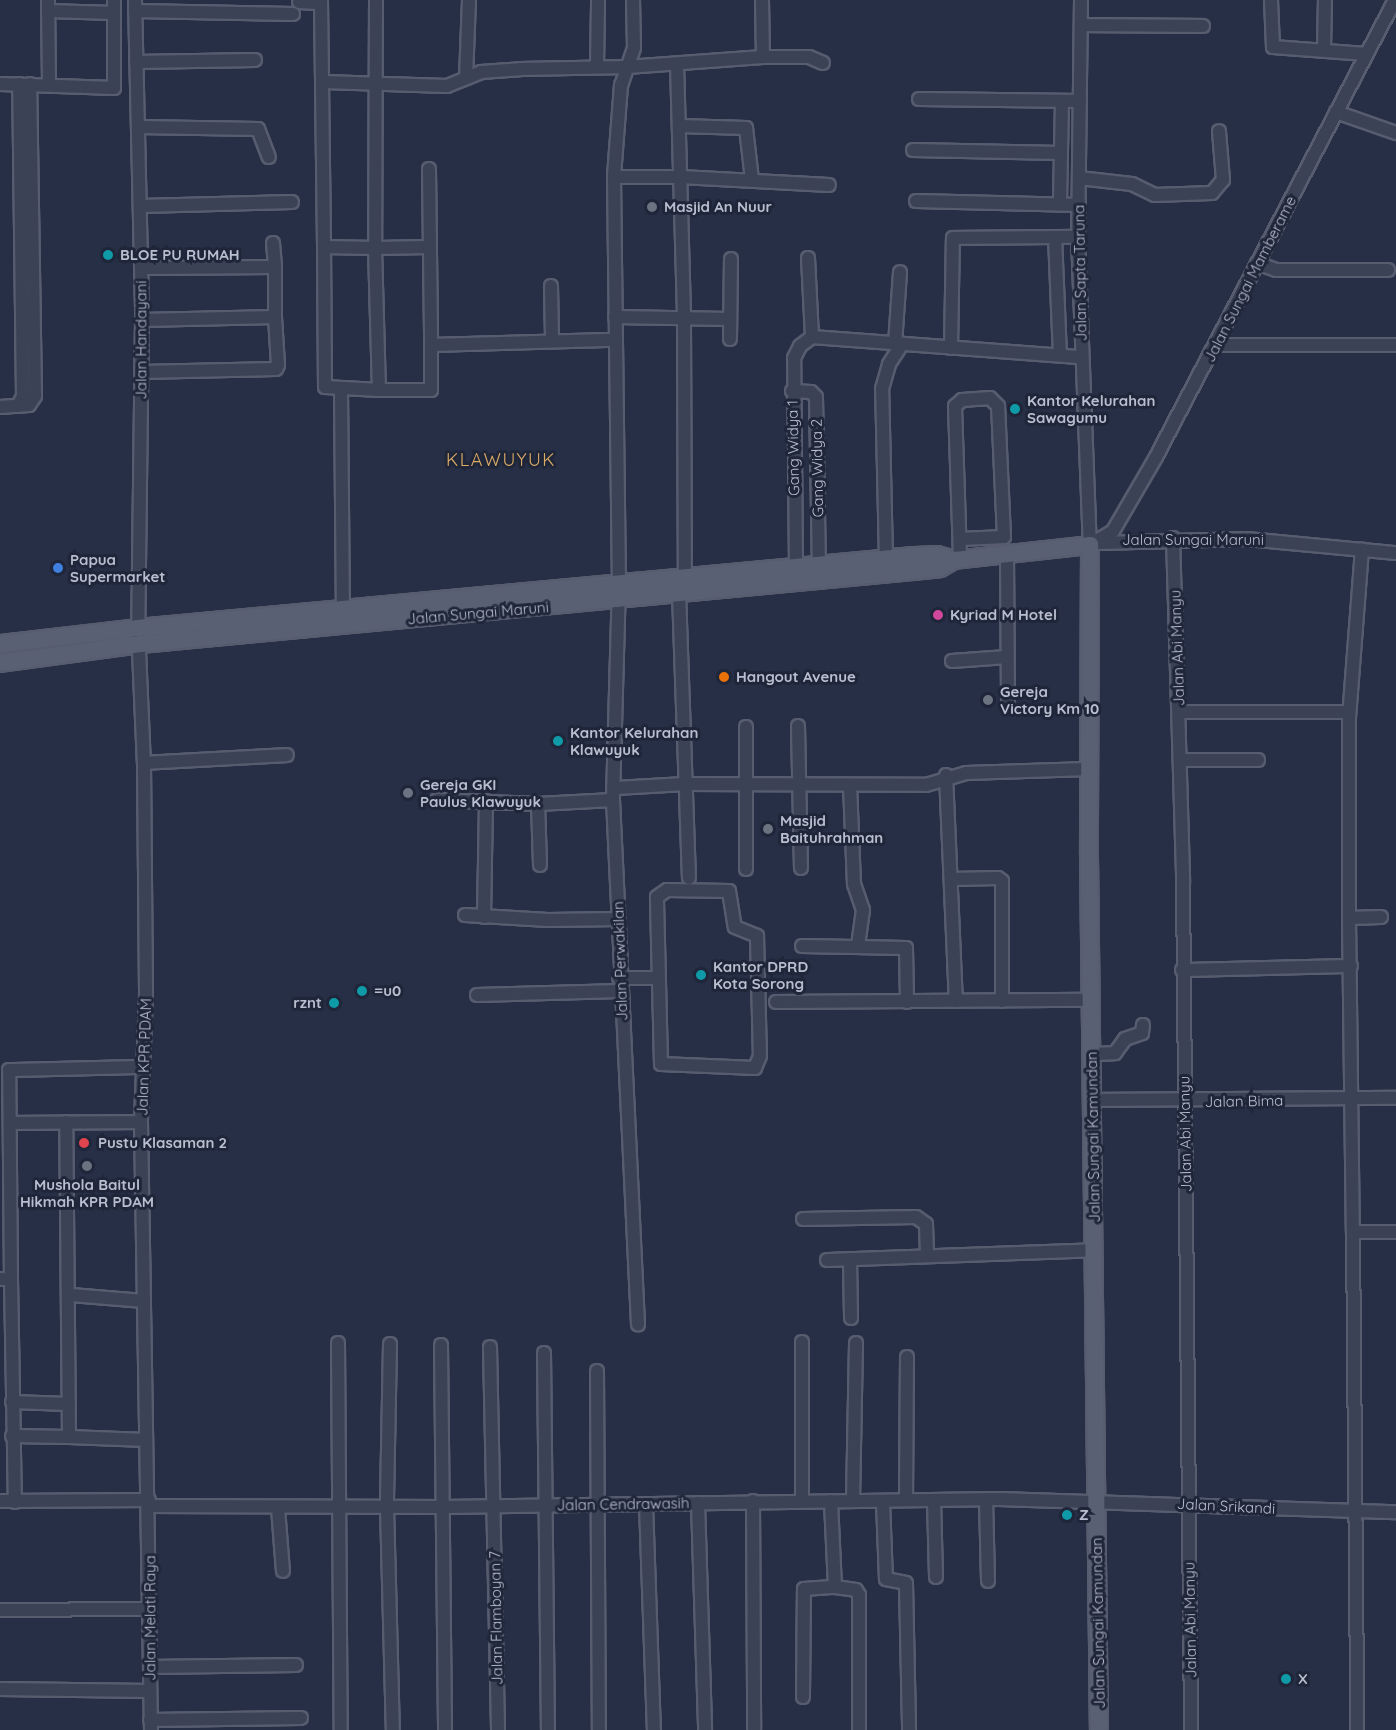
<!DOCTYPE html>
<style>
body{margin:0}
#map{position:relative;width:1396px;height:1730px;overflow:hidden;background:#262f45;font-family:Quicksand,sans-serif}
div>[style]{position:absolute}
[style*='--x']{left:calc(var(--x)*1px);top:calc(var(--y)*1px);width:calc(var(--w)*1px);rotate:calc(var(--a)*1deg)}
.roads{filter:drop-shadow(2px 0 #575c6f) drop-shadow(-2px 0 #575c6f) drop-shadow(0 2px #575c6f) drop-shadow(0 -2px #575c6f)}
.minor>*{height:12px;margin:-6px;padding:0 6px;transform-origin:6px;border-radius:6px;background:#3b4255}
.major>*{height:16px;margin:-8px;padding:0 8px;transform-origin:8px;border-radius:8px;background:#596074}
.dots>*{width:16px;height:16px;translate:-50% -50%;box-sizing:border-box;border:3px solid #1f263a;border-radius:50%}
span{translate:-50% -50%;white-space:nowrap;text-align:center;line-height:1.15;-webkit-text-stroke:6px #1f263a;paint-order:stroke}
.poi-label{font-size:15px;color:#b9bece;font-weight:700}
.left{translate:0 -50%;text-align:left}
.right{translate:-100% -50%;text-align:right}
.street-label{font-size:15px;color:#b9bece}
.quarter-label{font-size:18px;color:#dcab66;letter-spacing:1.5px}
</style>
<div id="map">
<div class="roads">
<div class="minor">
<i style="--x:48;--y:0;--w:84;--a:89.3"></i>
<i style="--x:135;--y:0;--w:320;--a:88.7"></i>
<i style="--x:142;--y:320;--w:308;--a:90.7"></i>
<i style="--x:138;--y:628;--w:135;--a:87.5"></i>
<i style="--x:144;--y:763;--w:233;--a:89.5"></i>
<i style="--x:146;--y:996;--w:126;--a:92.3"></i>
<i style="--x:141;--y:1122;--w:608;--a:89.06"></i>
<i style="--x:321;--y:0;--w:247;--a:89.3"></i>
<i style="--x:376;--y:0;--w:248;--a:90.2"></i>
<i style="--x:375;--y:248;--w:54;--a:-1.1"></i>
<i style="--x:633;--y:0;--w:48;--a:88.8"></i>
<i style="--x:634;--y:48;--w:39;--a:109"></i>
<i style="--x:621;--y:85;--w:92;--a:94.4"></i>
<i style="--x:614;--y:177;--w:406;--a:89.3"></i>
<i style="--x:619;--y:583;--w:217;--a:91.6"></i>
<i style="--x:613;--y:800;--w:525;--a:87.27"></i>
<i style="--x:762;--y:0;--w:57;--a:89"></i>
<i style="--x:1081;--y:0;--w:237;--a:90.7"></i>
<i style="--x:1078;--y:237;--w:308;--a:87.8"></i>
<i style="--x:1271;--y:0;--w:47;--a:87.6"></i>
<i style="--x:1273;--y:47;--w:93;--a:4.3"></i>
<i style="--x:299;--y:2;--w:22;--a:3"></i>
<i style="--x:48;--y:11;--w:66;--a:1.7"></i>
<i style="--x:135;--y:11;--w:158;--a:1.1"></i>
<i style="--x:1081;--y:25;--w:122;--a:0.5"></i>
<i style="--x:1324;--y:50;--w:50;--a:-88.9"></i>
<i style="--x:136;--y:62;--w:119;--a:-1"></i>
<i style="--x:677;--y:64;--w:257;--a:88.4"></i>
<i style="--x:684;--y:321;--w:256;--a:89.8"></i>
<i style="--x:597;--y:67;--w:67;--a:-89.1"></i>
<i style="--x:466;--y:78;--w:78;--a:-87.8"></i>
<i style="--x:324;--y:82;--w:123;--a:1.9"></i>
<i style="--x:447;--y:86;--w:37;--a:-22"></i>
<i style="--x:481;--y:72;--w:39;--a:-4"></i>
<i style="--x:520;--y:69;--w:107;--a:-1.1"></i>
<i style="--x:627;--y:67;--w:136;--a:-4.2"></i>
<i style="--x:763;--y:57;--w:46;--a:0"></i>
<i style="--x:809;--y:57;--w:15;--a:23"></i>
<i style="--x:0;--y:84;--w:114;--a:2"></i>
<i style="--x:114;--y:88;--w:88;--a:-90"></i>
<i style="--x:919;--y:99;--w:161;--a:0.7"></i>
<i style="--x:1336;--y:112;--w:64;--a:19.3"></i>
<i style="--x:679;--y:126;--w:67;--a:1.7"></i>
<i style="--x:746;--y:128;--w:52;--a:83.4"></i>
<i style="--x:138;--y:127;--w:120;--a:1"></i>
<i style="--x:258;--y:129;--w:30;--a:69"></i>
<i style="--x:913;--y:150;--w:148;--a:1.2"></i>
<i style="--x:429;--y:169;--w:176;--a:89.3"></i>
<i style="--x:614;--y:177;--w:67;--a:0"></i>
<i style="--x:681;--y:177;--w:148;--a:3.1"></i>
<i style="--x:1079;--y:178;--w:53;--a:6.5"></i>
<i style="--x:1132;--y:184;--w:25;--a:26"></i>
<i style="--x:1155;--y:195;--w:57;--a:-2"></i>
<i style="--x:1212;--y:193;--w:17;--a:-50"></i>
<i style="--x:1223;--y:180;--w:49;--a:-94.7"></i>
<i style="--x:916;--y:201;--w:163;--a:1.4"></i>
<i style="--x:1060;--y:204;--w:102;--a:-88.9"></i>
<i style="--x:141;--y:206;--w:151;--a:-1.5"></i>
<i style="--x:1055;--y:237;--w:118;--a:87.6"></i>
<i style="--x:273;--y:243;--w:24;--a:85"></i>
<i style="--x:324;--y:247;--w:51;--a:1.1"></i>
<i style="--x:375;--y:248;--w:142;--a:88.4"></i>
<i style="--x:379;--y:390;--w:54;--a:-176.8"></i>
<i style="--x:325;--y:387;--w:140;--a:-90.4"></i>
<i style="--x:808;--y:258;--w:79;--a:87.1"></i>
<i style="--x:812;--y:337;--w:270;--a:4.3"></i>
<i style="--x:1257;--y:263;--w:20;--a:20"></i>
<i style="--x:1276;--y:270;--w:112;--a:0"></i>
<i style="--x:142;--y:268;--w:133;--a:-0.4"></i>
<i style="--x:275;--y:267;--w:50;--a:90"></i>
<i style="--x:551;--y:286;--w:53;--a:88.9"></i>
<i style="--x:615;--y:317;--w:114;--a:1"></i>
<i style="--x:730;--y:339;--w:80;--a:-89.3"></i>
<i style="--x:895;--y:344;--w:72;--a:-86"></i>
<i style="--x:1216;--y:345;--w:180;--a:0"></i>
<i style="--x:951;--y:348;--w:110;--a:-89"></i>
<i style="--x:953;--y:238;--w:125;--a:-0.5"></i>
<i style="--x:141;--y:372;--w:135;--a:-1.3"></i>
<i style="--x:276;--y:369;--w:4;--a:-63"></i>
<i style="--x:278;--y:365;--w:48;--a:-93.6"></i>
<i style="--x:275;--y:317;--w:133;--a:178.7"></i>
<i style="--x:341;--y:390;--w:219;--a:89.5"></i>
<i style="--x:379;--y:390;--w:52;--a:0"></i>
<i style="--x:431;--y:390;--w:45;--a:-90"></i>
<i style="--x:431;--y:345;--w:184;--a:-1.6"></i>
<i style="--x:792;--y:391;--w:19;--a:3"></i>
<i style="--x:811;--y:392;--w:7;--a:45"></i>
<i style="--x:816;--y:397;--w:168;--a:89"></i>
<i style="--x:18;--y:406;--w:11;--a:-63"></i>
<i style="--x:23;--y:396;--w:312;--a:-90.7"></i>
<i style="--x:0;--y:407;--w:29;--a:-4"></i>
<i style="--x:29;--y:405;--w:11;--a:-56"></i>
<i style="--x:35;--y:396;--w:312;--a:-90.9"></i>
<i style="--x:1173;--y:538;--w:343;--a:88.3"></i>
<i style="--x:1183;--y:881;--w:849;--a:89.46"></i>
<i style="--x:960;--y:539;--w:44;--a:-2.6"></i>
<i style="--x:1004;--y:537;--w:131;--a:-92.6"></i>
<i style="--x:998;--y:406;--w:11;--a:-135"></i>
<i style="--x:990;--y:398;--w:28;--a:176"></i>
<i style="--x:962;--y:400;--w:9;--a:139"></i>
<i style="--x:955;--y:406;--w:153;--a:88.1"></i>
<i style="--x:1100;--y:543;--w:147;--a:-1.6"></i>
<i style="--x:1247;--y:539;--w:150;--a:5.4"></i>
<i style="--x:1090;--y:545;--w:27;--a:-31"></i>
<i style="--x:1113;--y:531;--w:86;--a:-59.8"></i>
<i style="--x:1156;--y:457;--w:516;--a:-62.39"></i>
<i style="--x:1007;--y:555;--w:151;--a:89.6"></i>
<i style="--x:886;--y:559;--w:170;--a:-91.3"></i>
<i style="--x:882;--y:389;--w:26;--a:-74"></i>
<i style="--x:889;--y:364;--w:24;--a:-57"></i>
<i style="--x:796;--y:567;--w:209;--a:-90.5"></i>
<i style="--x:794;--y:358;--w:13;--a:-63"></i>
<i style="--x:800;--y:346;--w:15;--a:-37"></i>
<i style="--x:679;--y:593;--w:285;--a:88"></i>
<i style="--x:952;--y:661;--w:55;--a:-4.2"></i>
<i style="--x:1179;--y:712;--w:170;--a:0"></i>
<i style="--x:798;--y:726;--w:142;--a:88.8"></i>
<i style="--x:746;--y:727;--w:142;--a:90"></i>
<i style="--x:1181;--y:760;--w:77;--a:0"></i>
<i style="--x:144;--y:763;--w:143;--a:-3.2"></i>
<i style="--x:946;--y:775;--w:226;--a:87.5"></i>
<i style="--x:850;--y:785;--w:99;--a:87.7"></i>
<i style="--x:854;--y:884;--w:28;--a:71"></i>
<i style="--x:863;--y:910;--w:37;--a:98"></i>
<i style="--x:616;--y:788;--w:69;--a:-3.3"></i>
<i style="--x:685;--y:784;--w:241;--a:0.2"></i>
<i style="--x:926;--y:785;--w:42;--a:-16.7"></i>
<i style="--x:966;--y:773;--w:122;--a:-1.9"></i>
<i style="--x:437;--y:800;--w:101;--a:2.3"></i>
<i style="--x:538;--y:804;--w:75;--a:-3.1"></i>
<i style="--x:538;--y:804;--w:61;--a:88.1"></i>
<i style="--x:951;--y:879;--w:47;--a:-1.2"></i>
<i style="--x:998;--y:878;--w:5;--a:37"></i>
<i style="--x:1002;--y:881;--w:120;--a:90"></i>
<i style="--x:667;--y:890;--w:62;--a:0.9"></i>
<i style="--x:729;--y:891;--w:36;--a:81"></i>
<i style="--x:735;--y:927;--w:24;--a:22"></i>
<i style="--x:757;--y:936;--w:120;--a:88.6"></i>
<i style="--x:760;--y:1056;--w:13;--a:113"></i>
<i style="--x:755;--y:1068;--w:94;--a:-177.6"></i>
<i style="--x:661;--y:1064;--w:167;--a:-91.4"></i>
<i style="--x:657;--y:897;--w:12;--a:-35"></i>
<i style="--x:465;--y:915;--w:83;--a:3.4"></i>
<i style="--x:548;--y:920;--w:71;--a:-0.8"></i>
<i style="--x:484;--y:917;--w:116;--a:-89"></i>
<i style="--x:1381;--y:917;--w:32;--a:178"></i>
<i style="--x:1349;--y:918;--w:314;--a:89.3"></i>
<i style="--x:1353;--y:1232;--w:43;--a:0"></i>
<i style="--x:1349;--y:918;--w:200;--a:-90"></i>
<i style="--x:1349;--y:718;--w:169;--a:-85.6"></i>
<i style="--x:802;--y:946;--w:104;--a:1.1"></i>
<i style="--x:906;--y:948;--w:54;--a:88.9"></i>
<i style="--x:1182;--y:970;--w:169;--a:-1.4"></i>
<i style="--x:619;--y:978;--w:38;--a:0"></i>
<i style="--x:477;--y:995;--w:143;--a:-1.6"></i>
<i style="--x:776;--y:1002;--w:315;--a:-0.4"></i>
<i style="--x:1091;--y:1054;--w:24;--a:-2"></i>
<i style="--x:1115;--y:1053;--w:17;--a:-54"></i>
<i style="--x:1125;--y:1039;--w:18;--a:-19"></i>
<i style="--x:1142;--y:1033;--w:8;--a:-83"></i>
<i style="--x:1092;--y:1100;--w:304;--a:-0.4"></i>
<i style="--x:10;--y:1123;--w:131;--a:-0.4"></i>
<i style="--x:803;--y:1219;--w:113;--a:-1"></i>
<i style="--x:916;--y:1217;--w:12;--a:35"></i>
<i style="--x:926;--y:1224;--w:32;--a:88"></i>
<i style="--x:1353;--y:1232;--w:498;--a:89.5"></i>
<i style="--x:850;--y:1259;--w:59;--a:89"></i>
<i style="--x:827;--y:1260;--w:268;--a:-2.1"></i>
<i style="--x:0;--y:1279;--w:11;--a:0"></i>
<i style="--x:11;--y:1279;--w:209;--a:-90.5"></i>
<i style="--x:9;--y:1070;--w:133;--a:-1.3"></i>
<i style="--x:11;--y:1279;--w:223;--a:89"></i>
<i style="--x:71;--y:1295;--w:73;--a:4.7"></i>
<i style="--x:802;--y:1342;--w:159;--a:90"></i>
<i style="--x:338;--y:1343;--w:387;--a:89.6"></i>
<i style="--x:390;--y:1344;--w:163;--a:91.1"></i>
<i style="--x:387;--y:1507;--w:223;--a:88.5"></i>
<i style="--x:441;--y:1345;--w:385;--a:89.4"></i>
<i style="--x:490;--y:1347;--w:383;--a:88.8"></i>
<i style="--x:544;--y:1353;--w:377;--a:89.4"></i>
<i style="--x:597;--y:1371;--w:359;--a:89.7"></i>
<i style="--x:12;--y:1402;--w:57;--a:2"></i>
<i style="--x:12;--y:1436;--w:57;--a:1"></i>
<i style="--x:69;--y:1437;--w:315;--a:-90.5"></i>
<i style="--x:69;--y:1437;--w:77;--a:2.2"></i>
<i style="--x:986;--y:1499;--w:82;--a:88.6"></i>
<i style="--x:853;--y:1500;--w:157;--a:-88.9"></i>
<i style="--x:906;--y:1500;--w:143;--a:-89.6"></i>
<i style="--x:934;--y:1500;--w:77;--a:88.5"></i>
<i style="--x:0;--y:1501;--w:149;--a:-0.4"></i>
<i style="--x:753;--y:1501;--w:229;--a:89.7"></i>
<i style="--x:883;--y:1502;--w:77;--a:87.8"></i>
<i style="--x:886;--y:1579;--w:20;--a:11"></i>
<i style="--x:906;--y:1583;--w:147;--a:88.8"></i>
<i style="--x:698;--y:1503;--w:227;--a:88.2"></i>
<i style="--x:646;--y:1504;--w:226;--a:88"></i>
<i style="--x:149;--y:1506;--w:294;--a:0.2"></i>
<i style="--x:443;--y:1507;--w:556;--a:-0.82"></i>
<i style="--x:999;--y:1499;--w:397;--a:1.9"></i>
<i style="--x:278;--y:1508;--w:63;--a:85.5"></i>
<i style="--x:835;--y:1587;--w:21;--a:8"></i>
<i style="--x:856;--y:1590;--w:6;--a:59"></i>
<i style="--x:859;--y:1595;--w:135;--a:90"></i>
<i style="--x:0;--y:1610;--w:150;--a:-0.4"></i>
<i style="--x:150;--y:1667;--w:146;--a:-0.8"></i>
<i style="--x:0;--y:1689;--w:150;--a:0.8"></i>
<i style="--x:803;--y:1697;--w:108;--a:-89.5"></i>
<i style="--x:804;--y:1589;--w:31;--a:-4"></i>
<i style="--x:835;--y:1587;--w:86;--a:-92.7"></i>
<i style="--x:150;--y:1720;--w:151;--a:-0.8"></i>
</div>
<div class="major">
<i style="--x:0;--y:644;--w:139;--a:-6.6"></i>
<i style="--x:138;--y:628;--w:779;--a:-5.3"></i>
<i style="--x:914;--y:556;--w:23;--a:-2"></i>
<i style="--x:937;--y:555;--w:18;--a:16"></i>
<i style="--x:0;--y:663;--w:141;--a:-7.7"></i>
<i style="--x:140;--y:644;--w:776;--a:-5.39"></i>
<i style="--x:913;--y:571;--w:27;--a:-6"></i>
<i style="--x:940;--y:568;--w:16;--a:-30"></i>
<i style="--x:954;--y:560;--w:137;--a:-6.3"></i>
<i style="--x:1090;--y:545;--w:310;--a:90.2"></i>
<i style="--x:1089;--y:855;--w:875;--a:89.35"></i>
</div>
</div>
<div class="dots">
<i style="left:652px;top:207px;background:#6b7280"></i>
<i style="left:108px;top:255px;background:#0f9aa8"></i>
<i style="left:1015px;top:409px;background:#0f9aa8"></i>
<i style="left:58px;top:568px;background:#3f7fe0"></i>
<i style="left:938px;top:615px;background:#d1479c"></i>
<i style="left:724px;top:677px;background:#e8710a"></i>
<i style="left:988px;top:700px;background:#6b7280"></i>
<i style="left:558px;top:741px;background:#0f9aa8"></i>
<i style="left:408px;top:793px;background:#6b7280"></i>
<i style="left:768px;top:829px;background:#6b7280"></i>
<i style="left:701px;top:975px;background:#0f9aa8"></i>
<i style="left:362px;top:991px;background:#0f9aa8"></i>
<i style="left:334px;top:1003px;background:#0f9aa8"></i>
<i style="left:84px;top:1143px;background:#e0444e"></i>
<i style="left:87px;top:1166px;background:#6b7280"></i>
<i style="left:1067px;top:1515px;background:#0f9aa8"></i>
<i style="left:1286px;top:1679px;background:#0f9aa8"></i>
</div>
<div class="poi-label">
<span class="left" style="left:664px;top:207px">Masjid An Nuur</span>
<span class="left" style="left:120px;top:255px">BLOE PU RUMAH</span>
<span class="left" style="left:1027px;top:409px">Kantor Kelurahan<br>Sawagumu</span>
<span class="left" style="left:70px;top:568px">Papua<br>Supermarket</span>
<span class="left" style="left:950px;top:615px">Kyriad M Hotel</span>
<span class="left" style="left:736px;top:677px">Hangout Avenue</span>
<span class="left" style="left:1000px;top:700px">Gereja<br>Victory Km 10</span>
<span class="left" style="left:570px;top:741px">Kantor Kelurahan<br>Klawuyuk</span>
<span class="left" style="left:420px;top:793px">Gereja GKI<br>Paulus Klawuyuk</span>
<span class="left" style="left:780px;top:829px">Masjid<br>Baituhrahman</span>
<span class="left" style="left:713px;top:975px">Kantor DPRD<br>Kota Sorong</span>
<span class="left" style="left:374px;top:991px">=u0</span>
<span class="right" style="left:322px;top:1003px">rznt</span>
<span class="left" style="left:98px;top:1143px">Pustu Klasaman 2</span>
<span style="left:87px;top:1193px">Mushola Baitul<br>Hikmah KPR PDAM</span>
<span class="left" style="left:1079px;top:1515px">Z</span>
<span class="left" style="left:1298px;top:1679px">X</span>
</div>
<div class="street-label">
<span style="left:1080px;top:273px;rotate:-91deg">Jalan Sapta Taruna</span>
<span style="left:1250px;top:279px;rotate:-63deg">Jalan Sungai Mamberame</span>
<span style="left:141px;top:340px;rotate:-90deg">Jalan Handayani</span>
<span style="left:793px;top:448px;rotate:-91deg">Gang Widya 1</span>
<span style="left:817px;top:468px;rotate:-91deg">Gang Widya 2</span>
<span style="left:1193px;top:540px">Jalan Sungai Maruni</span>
<span style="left:478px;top:613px;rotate:-5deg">Jalan Sungai Maruni</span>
<span style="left:1177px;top:648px;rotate:-92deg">Jalan Abi Manyu</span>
<span style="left:620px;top:961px;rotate:-92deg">Jalan Perwakilan</span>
<span style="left:144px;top:1057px;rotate:-88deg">Jalan KPR PDAM</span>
<span style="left:1244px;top:1101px;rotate:-1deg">Jalan Bima</span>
<span style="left:1185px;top:1134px;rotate:-91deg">Jalan Abi Manyu</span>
<span style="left:1093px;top:1137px;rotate:-91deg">Jalan Sungai Kamundan</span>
<span style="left:623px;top:1504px;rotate:-1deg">Jalan Cendrawasih</span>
<span style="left:1226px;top:1506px;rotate:3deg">Jalan Srikandi</span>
<span style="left:150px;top:1618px;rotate:-90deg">Jalan Melati Raya</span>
<span style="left:496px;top:1618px;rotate:-91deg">Jalan Flamboyan 7</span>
<span style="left:1190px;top:1620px;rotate:-91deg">Jalan Abi Manyu</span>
<span style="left:1098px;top:1623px;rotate:-91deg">Jalan Sungai Kamundan</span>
</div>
<div class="quarter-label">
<span style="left:501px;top:460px">KLAWUYUK</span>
</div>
</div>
